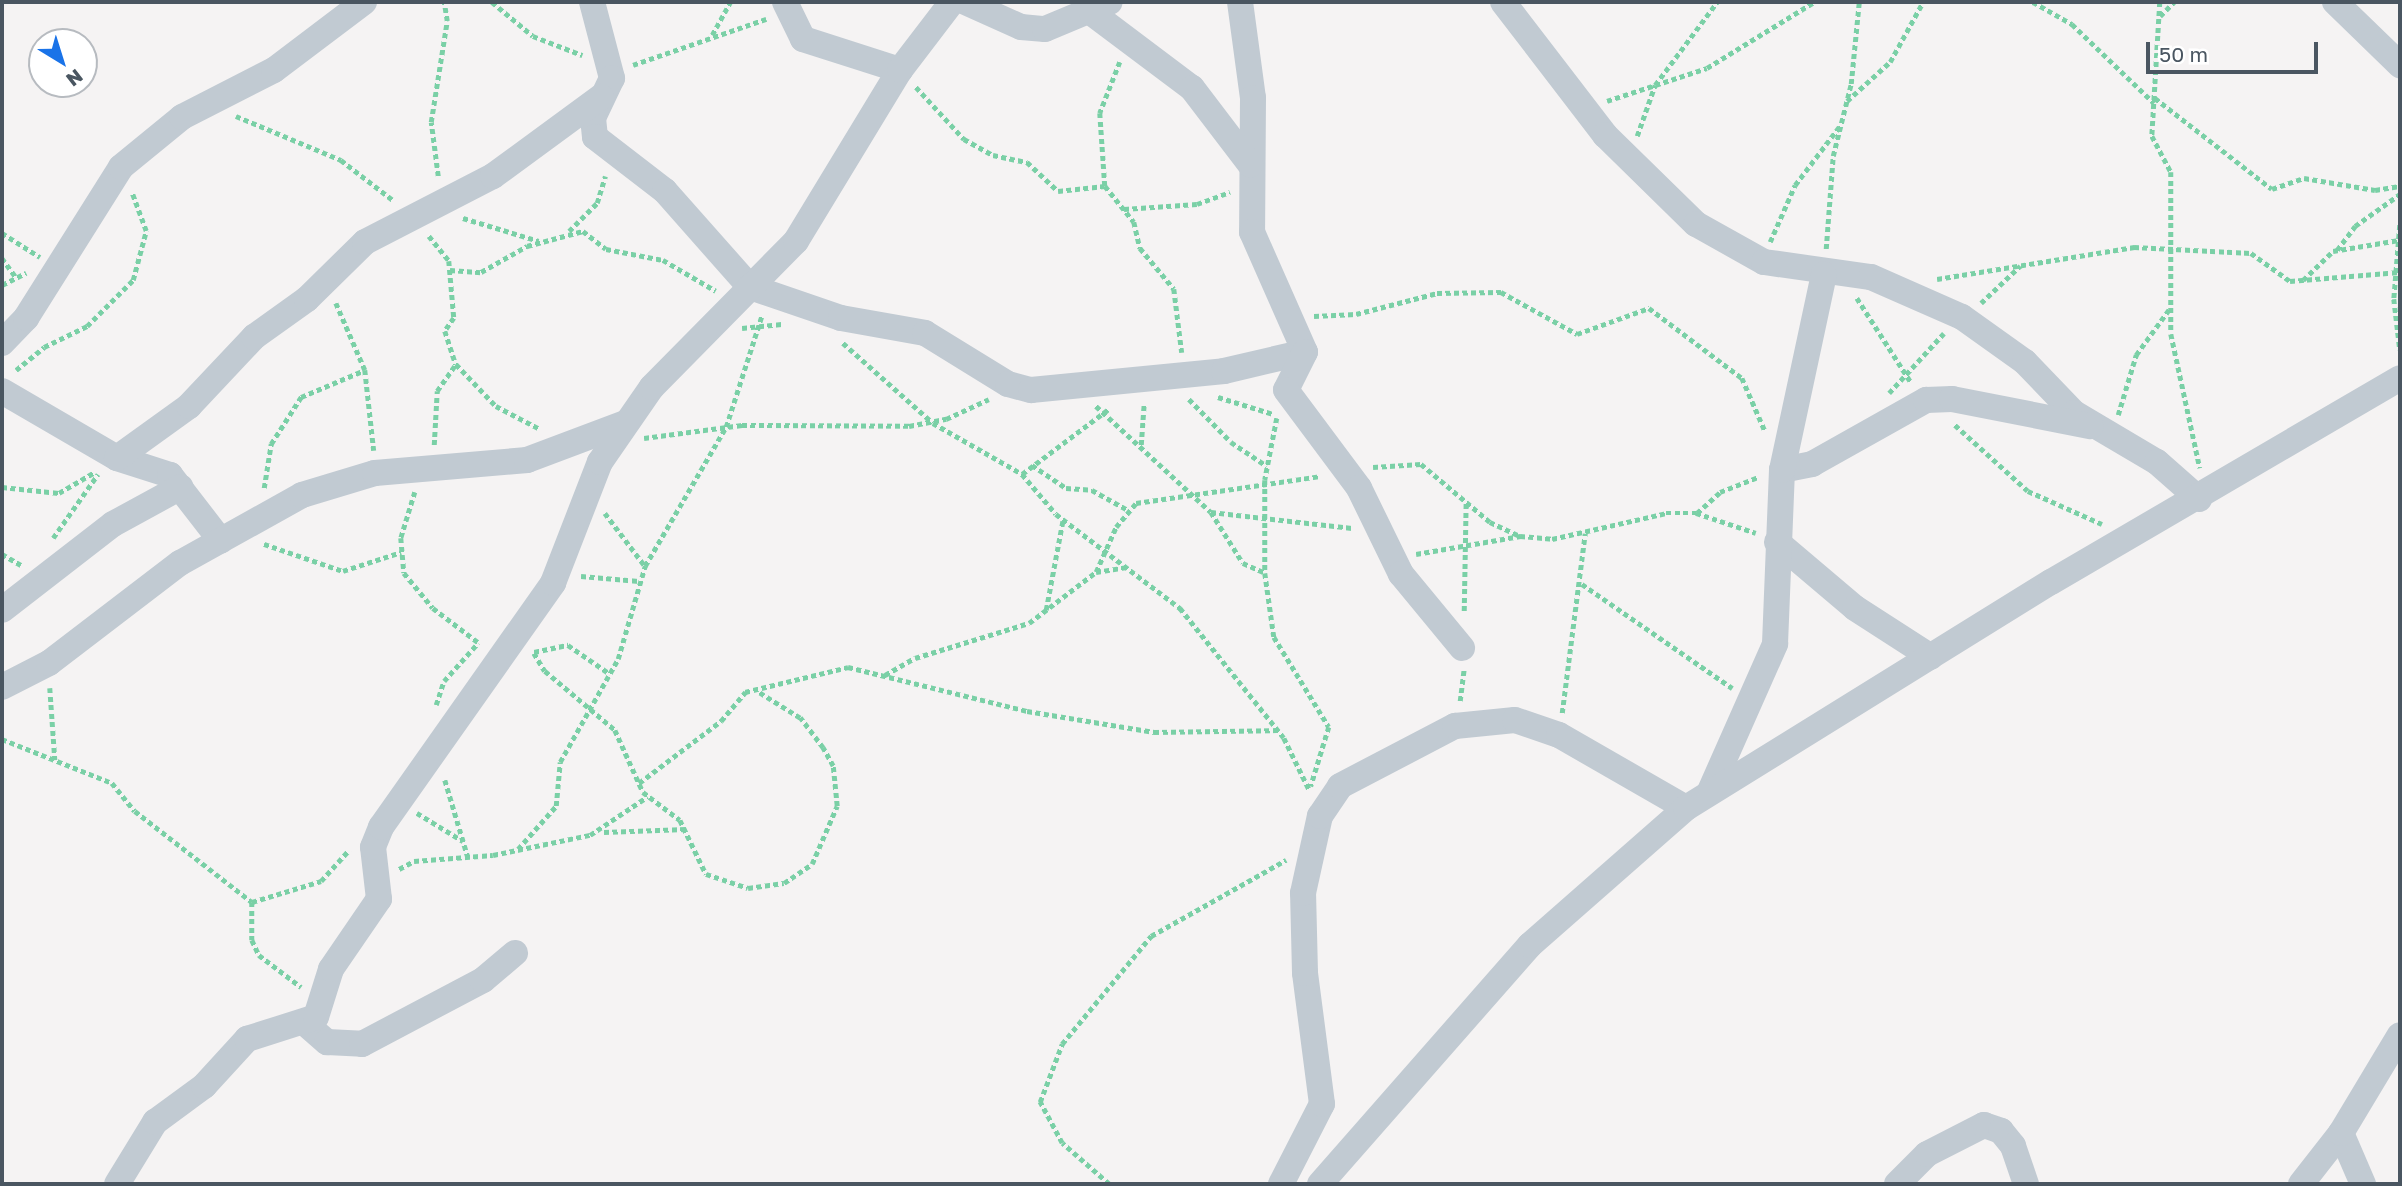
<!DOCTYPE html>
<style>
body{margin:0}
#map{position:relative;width:2402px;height:1186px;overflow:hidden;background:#f5f3f3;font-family:"Golos Text",sans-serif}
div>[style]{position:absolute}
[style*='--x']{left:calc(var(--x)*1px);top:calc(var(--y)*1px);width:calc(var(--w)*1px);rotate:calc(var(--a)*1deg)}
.path>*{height:4.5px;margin-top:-2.25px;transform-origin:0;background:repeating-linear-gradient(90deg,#7ad0a6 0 5px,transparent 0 8.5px)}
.minor>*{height:26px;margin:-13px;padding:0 13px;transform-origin:13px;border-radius:13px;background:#c1cad2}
span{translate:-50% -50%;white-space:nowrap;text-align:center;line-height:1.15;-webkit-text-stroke:6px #fff;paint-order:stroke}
.frame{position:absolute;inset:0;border:4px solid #4a5661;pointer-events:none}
.north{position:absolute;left:28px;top:28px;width:70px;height:70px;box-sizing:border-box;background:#fff;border:2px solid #b7bbc0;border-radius:50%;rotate:142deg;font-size:19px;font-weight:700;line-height:28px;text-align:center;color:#4a5661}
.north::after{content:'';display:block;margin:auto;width:24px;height:32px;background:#1a73e8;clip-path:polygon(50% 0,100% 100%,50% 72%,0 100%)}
.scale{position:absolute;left:2146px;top:42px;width:172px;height:32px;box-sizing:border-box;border:4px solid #4a5661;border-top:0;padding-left:9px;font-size:21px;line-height:24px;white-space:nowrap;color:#4a5661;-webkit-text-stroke:5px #fff;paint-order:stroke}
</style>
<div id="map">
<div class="path">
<i style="--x:492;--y:2;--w:53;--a:39.7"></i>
<i style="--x:533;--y:36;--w:53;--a:21.2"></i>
<i style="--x:2033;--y:2;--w:45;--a:29.4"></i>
<i style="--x:2072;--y:24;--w:114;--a:43.9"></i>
<i style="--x:2160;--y:2;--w:134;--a:93.4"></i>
<i style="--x:2152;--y:136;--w:41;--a:62.2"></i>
<i style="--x:2171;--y:172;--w:162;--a:90"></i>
<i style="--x:2171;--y:334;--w:137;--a:77.8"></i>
<i style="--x:2160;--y:16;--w:20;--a:-45"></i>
<i style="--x:712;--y:35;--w:38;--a:-61"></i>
<i style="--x:1120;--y:62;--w:55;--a:111.4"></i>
<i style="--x:1100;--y:113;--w:73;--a:86.1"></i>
<i style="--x:1105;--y:186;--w:46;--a:51.1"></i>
<i style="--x:1134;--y:222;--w:27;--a:77"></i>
<i style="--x:1140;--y:248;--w:53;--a:50.3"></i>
<i style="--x:1174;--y:289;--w:64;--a:82.9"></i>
<i style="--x:633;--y:65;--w:141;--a:-19.1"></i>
<i style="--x:916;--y:87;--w:71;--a:47.3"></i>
<i style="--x:964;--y:139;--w:33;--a:29"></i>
<i style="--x:993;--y:155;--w:35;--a:12"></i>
<i style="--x:1027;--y:162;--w:42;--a:43.1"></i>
<i style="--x:1058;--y:191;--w:47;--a:-6.1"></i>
<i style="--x:2155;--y:98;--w:148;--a:37.9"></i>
<i style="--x:2272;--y:189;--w:34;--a:-19"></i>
<i style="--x:2304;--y:178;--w:72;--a:9.6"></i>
<i style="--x:2375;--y:190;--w:25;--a:-9"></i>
<i style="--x:1607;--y:101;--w:105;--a:-18.3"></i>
<i style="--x:1707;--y:68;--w:126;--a:-31.7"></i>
<i style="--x:1847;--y:101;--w:58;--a:-42.2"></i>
<i style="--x:1890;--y:62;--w:68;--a:-61.2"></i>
<i style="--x:236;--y:116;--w:114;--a:22.7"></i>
<i style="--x:341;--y:160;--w:66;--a:37.6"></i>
<i style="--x:1637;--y:136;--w:54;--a:-70.6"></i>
<i style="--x:1655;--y:85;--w:104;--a:-53.2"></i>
<i style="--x:438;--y:176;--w:54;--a:-97.4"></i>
<i style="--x:431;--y:122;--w:102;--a:-81"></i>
<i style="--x:447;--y:21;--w:19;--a:-99"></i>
<i style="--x:1124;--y:209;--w:73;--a:-3.9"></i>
<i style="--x:1197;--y:204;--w:35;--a:-20"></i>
<i style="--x:463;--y:218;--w:79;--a:16.8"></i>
<i style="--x:2400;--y:225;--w:74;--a:94.6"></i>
<i style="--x:2394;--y:299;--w:51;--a:83.3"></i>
<i style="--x:569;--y:231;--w:40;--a:-45"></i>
<i style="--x:597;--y:203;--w:28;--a:-73"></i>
<i style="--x:2;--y:233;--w:45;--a:32.3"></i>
<i style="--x:429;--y:236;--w:32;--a:51"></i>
<i style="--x:449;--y:261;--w:57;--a:85"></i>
<i style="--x:454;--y:318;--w:16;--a:125"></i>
<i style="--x:445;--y:331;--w:35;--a:72"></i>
<i style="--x:456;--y:364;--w:58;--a:46.4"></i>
<i style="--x:496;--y:406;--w:50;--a:27.6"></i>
<i style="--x:1770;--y:242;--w:62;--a:-66.3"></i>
<i style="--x:1795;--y:185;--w:73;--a:-52.8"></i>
<i style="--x:1826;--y:249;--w:93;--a:-85.7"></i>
<i style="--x:1833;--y:156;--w:74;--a:-76"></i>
<i style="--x:1851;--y:84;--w:82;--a:-84.4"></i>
<i style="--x:2337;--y:250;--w:30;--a:-53"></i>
<i style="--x:2355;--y:226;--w:55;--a:-35.4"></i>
<i style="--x:2;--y:258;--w:24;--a:54"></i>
<i style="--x:450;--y:270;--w:31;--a:4"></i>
<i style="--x:481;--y:272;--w:53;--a:-29.5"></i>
<i style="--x:527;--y:246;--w:58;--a:-15"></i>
<i style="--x:583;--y:231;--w:29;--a:38"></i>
<i style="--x:606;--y:249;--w:58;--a:10.9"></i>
<i style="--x:663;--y:260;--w:61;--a:30.3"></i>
<i style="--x:1937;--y:279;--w:200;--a:-9.2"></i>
<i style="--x:2134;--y:247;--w:117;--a:2.9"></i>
<i style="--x:2251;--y:253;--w:48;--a:35.7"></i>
<i style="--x:2290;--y:281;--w:110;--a:-4.7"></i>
<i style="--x:2303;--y:280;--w:42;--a:-44"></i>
<i style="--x:2333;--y:251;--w:67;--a:-9.5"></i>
<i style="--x:2;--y:285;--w:27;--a:-27"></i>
<i style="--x:1857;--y:298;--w:100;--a:57.3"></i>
<i style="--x:336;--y:303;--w:73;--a:66.6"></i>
<i style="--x:365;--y:370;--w:81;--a:83.7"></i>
<i style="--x:1981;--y:303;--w:54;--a:-43.5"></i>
<i style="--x:1314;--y:316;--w:42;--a:-2.7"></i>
<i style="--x:1356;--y:314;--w:84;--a:-14.5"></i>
<i style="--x:1437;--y:293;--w:64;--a:-0.9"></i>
<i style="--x:1501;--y:292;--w:87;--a:28.9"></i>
<i style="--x:1577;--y:334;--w:77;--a:-19.9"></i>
<i style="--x:1649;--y:308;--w:116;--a:37"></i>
<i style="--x:1742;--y:378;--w:58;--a:66.5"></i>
<i style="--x:742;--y:328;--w:40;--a:-5.7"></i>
<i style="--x:843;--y:343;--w:120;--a:41.6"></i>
<i style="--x:933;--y:423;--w:103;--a:29.8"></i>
<i style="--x:1022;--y:474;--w:52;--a:49.6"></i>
<i style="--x:1056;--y:514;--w:156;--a:37.2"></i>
<i style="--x:1180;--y:608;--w:166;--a:51.3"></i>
<i style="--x:1284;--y:738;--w:57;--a:63.9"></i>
<i style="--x:16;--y:370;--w:36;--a:-39"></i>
<i style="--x:44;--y:347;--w:48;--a:-26"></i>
<i style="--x:87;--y:326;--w:65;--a:-45"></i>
<i style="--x:133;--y:280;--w:51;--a:-75.1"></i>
<i style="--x:146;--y:231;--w:40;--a:-110.2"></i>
<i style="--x:1889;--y:393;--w:81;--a:-47.5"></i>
<i style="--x:1218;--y:397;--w:58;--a:17.2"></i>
<i style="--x:1189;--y:399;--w:60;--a:45.7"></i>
<i style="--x:1231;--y:442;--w:43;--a:33.7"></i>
<i style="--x:1096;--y:406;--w:156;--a:42.7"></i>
<i style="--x:1211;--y:512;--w:142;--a:6.5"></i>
<i style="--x:2118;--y:415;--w:63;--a:-73.3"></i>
<i style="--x:2136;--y:355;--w:58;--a:-54.1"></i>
<i style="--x:1277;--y:418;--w:63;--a:101"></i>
<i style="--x:1265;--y:480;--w:93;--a:90"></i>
<i style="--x:1265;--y:573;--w:65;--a:82"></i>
<i style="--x:1274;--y:637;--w:105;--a:58.6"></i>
<i style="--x:1329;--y:727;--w:62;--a:107"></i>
<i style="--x:1955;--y:425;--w:98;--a:42.1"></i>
<i style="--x:2028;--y:491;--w:81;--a:24"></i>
<i style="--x:644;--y:438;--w:99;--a:-7.6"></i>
<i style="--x:742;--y:425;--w:167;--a:0.3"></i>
<i style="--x:909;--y:426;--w:38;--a:-11"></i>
<i style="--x:946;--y:419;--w:47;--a:-24.9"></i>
<i style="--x:434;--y:445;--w:54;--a:-86.8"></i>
<i style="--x:437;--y:391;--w:33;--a:-55"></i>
<i style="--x:1141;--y:445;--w:42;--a:-85.9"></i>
<i style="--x:1032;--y:465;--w:41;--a:34.1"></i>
<i style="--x:1066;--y:488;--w:26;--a:4"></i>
<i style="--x:1092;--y:490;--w:41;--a:29.1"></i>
<i style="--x:1373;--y:467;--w:48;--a:-3.6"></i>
<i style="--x:1421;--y:464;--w:90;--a:40"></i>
<i style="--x:1490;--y:522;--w:33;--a:25"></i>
<i style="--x:1520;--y:536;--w:32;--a:5"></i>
<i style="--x:1552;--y:539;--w:117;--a:-12.8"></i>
<i style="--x:1666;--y:513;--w:30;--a:0"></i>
<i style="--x:1696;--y:513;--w:63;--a:18.4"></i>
<i style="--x:1022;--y:474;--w:110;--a:-36.9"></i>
<i style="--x:2;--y:487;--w:57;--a:6"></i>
<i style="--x:59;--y:493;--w:42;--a:-30.3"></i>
<i style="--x:264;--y:488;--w:45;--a:-81"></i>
<i style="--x:271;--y:444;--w:56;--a:-57.4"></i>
<i style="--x:301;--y:397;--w:69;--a:-22.9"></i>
<i style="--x:415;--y:492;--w:48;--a:106.9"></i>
<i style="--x:401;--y:538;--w:35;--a:85"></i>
<i style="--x:404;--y:573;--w:45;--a:50.4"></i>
<i style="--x:433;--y:608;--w:58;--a:37.3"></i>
<i style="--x:1211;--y:512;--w:60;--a:57.9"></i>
<i style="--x:1243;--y:563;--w:24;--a:24"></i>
<i style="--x:605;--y:513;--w:66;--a:53"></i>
<i style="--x:1697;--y:513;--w:31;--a:-42"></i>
<i style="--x:1720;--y:492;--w:41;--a:-21.5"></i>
<i style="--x:53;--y:538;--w:78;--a:-54.9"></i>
<i style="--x:264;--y:544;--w:83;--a:18.9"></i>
<i style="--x:343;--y:571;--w:61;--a:-18.1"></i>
<i style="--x:2;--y:554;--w:22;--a:30"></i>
<i style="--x:1416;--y:554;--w:106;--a:-9.8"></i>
<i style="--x:1096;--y:572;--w:31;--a:-9"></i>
<i style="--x:581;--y:576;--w:58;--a:4.9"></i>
<i style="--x:1582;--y:584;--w:183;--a:34.7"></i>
<i style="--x:1046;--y:610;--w:93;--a:-79.4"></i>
<i style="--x:1464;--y:611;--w:110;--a:-89"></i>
<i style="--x:534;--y:652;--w:35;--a:-12"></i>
<i style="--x:568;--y:645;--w:51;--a:34.6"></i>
<i style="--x:534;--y:653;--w:21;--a:59"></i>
<i style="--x:545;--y:671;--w:92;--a:40.1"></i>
<i style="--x:615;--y:730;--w:68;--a:65.7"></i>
<i style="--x:643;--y:792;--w:46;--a:37.1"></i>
<i style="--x:680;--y:820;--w:60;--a:64.3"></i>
<i style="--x:706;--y:874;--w:44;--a:18.4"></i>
<i style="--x:748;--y:888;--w:36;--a:-8"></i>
<i style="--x:784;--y:883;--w:34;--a:-34"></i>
<i style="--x:812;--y:864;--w:63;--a:-66.7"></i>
<i style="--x:837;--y:806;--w:40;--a:-95.7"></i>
<i style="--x:833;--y:766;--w:21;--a:-119"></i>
<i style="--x:823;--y:748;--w:38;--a:-127"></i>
<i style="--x:800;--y:718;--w:49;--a:-148.2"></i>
<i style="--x:885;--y:675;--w:34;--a:-30"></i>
<i style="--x:915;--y:658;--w:119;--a:-17.1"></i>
<i style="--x:1029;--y:623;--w:84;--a:-37.3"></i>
<i style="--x:1096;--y:572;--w:49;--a:-66"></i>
<i style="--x:1116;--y:527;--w:31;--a:-50"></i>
<i style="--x:1136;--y:503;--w:186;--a:-8.3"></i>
<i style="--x:50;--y:688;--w:72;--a:86"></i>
<i style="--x:1460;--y:701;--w:33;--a:-83"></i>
<i style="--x:436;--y:705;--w:25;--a:-72"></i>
<i style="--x:444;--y:681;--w:51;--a:-48.2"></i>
<i style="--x:1562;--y:713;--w:181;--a:-82.7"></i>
<i style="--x:2;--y:739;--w:118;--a:21.8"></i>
<i style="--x:112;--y:783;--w:36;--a:51"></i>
<i style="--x:135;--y:811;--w:148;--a:37.9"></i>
<i style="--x:252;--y:902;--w:72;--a:-16.9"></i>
<i style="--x:321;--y:881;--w:42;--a:-47.9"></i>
<i style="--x:445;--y:780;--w:80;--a:73.4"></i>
<i style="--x:639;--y:783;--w:103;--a:-37.1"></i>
<i style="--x:721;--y:721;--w:38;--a:-50"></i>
<i style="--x:745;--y:692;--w:106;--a:-13.6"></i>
<i style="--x:848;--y:667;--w:184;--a:13.8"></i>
<i style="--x:1027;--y:711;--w:129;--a:9.4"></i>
<i style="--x:1154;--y:732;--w:123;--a:-0.9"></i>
<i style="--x:417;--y:813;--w:54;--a:31.3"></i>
<i style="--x:604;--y:832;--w:82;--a:-2.1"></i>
<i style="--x:518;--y:849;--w:57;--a:-48.5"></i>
<i style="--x:556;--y:806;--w:44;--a:-84.8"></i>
<i style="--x:560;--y:762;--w:118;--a:-60.6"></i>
<i style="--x:618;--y:659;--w:97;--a:-73.8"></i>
<i style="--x:645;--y:566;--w:161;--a:-59.8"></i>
<i style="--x:726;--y:427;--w:118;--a:-72.2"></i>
<i style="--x:399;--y:869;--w:17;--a:-28"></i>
<i style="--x:414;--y:861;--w:79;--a:-4.3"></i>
<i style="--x:493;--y:855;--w:99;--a:-11.7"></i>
<i style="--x:590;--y:835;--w:69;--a:-33.7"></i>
<i style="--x:252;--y:902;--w:38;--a:90"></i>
<i style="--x:252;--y:940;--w:17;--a:65"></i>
<i style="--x:259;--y:955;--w:53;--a:37.3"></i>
<i style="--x:1109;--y:1184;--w:62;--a:-138.9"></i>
<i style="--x:1062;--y:1143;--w:47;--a:-118.2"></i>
<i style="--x:1040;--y:1102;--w:62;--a:-69.2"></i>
<i style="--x:1062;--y:1044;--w:140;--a:-50.5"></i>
<i style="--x:1151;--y:936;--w:155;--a:-29.4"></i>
</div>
<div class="minor">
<i style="--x:592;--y:2;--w:79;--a:75.3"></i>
<i style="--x:612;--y:78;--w:44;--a:115.4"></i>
<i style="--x:593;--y:118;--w:19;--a:84"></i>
<i style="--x:595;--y:137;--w:88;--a:37.6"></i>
<i style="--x:665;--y:191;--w:128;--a:48.5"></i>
<i style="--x:750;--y:287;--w:96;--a:18.8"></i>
<i style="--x:841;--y:318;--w:85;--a:10.1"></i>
<i style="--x:925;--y:333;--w:97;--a:31.6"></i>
<i style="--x:1008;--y:384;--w:24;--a:15"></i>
<i style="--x:1031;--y:390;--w:194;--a:-5.6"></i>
<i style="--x:1224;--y:371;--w:83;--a:-13.2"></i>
<i style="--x:785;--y:2;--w:41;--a:64.1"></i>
<i style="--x:803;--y:39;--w:102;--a:17.7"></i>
<i style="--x:965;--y:2;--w:61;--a:24.1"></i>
<i style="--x:1021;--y:27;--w:24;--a:5"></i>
<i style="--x:1045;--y:29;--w:70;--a:-22.6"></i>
<i style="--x:1240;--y:2;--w:97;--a:82.3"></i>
<i style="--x:1253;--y:98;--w:134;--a:90.4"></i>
<i style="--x:1252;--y:232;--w:131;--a:66.2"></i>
<i style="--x:1305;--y:352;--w:42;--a:116.6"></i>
<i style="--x:1286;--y:390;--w:122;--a:53.3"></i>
<i style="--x:1359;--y:488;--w:96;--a:64"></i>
<i style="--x:1401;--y:574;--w:96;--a:50.5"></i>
<i style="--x:1503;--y:2;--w:168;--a:52.5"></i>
<i style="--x:1605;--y:135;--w:127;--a:44.4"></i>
<i style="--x:1696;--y:224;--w:78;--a:29.2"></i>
<i style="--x:1764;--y:262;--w:108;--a:8"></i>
<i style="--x:1871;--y:277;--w:99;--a:23.7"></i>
<i style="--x:1962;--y:317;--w:77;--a:35.5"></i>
<i style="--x:2025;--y:362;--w:71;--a:46.1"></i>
<i style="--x:2074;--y:413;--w:96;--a:30.6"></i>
<i style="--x:2157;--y:462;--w:56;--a:41.4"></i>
<i style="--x:2335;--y:2;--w:91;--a:44.1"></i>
<i style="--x:1092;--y:13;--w:125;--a:36.9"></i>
<i style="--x:1192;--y:88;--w:96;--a:52.7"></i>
<i style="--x:2;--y:343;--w:35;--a:-46"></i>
<i style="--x:26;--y:318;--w:178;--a:-57.8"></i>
<i style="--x:121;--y:167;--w:79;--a:-39.3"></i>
<i style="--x:182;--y:117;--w:103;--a:-27.1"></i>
<i style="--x:274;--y:70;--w:113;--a:-37.1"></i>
<i style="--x:2;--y:391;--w:133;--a:30.2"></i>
<i style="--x:117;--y:458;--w:56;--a:17.8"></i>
<i style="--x:170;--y:475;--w:83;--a:52.3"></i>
<i style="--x:117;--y:458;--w:89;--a:-35.8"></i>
<i style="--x:189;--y:406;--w:95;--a:-46.7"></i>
<i style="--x:254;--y:337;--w:65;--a:-35.6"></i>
<i style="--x:307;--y:299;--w:81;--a:-44.5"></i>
<i style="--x:365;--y:242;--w:144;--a:-27.3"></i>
<i style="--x:493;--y:176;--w:134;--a:-36.2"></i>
<i style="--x:1782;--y:470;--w:31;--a:-11"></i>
<i style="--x:1812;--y:464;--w:131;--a:-29.3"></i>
<i style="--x:1926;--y:400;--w:26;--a:-2"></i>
<i style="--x:1952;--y:399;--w:141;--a:11.1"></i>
<i style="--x:1777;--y:542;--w:102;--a:40.2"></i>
<i style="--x:1855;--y:608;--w:90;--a:32.8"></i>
<i style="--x:2;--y:610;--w:140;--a:-37.8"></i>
<i style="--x:113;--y:524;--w:77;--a:-28.6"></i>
<i style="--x:2;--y:687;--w:53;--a:-27.1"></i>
<i style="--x:49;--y:663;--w:165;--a:-37.4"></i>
<i style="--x:180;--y:563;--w:140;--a:-29.1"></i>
<i style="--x:302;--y:495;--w:76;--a:-16.8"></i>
<i style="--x:375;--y:473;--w:153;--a:-4.9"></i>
<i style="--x:527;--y:460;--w:103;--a:-20.6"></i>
<i style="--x:1710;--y:791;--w:161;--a:-66.1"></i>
<i style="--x:1775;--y:644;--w:174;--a:-87.7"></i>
<i style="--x:1782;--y:470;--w:200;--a:-77.9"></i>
<i style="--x:306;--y:1024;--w:28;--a:41"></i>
<i style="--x:327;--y:1042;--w:35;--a:3"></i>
<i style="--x:362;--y:1044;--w:137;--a:-27.9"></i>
<i style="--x:483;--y:980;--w:42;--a:-40.2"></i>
<i style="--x:2341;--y:1133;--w:56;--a:66.7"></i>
<i style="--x:117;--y:1184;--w:73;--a:-58.5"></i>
<i style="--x:155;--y:1122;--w:61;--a:-36.3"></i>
<i style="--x:204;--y:1086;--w:64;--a:-47.5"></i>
<i style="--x:247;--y:1039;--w:72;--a:-17.7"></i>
<i style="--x:316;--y:1017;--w:50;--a:-72.6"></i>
<i style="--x:331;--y:969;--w:85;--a:-55.6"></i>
<i style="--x:379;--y:899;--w:52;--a:-96.6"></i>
<i style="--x:373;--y:847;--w:22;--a:-68"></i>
<i style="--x:381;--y:827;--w:299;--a:-54.8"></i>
<i style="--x:553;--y:583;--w:130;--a:-68.8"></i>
<i style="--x:600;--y:462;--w:91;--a:-55.3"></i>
<i style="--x:652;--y:387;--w:205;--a:-45.4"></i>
<i style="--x:796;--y:241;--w:200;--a:-58.7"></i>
<i style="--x:900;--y:70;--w:86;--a:-52.6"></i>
<i style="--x:1281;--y:1184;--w:90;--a:-62.9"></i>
<i style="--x:1322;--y:1104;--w:132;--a:-97.4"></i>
<i style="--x:1305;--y:973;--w:80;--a:-91.4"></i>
<i style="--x:1303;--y:893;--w:79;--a:-77.6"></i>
<i style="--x:1320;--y:816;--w:36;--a:-56"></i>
<i style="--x:1340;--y:786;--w:130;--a:-27.6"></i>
<i style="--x:1455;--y:726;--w:60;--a:-5.7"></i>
<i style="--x:1515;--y:720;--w:46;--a:18.8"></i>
<i style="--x:1559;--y:735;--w:146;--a:29.9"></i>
<i style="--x:1320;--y:1184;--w:318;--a:-48.7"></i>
<i style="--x:1530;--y:945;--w:208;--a:-41.3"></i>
<i style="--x:1686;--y:808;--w:429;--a:-31.8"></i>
<i style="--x:2051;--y:582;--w:404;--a:-30.3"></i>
<i style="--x:1897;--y:1184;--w:42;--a:-45"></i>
<i style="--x:1927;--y:1154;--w:64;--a:-27"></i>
<i style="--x:1984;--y:1125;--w:18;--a:19"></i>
<i style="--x:2001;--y:1131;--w:19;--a:51"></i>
<i style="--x:2013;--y:1146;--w:40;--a:71.1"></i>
<i style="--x:2301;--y:1184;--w:65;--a:-51.9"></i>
<i style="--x:2341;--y:1133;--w:114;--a:-59"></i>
</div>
<div class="frame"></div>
<div class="north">N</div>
<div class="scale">50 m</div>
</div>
